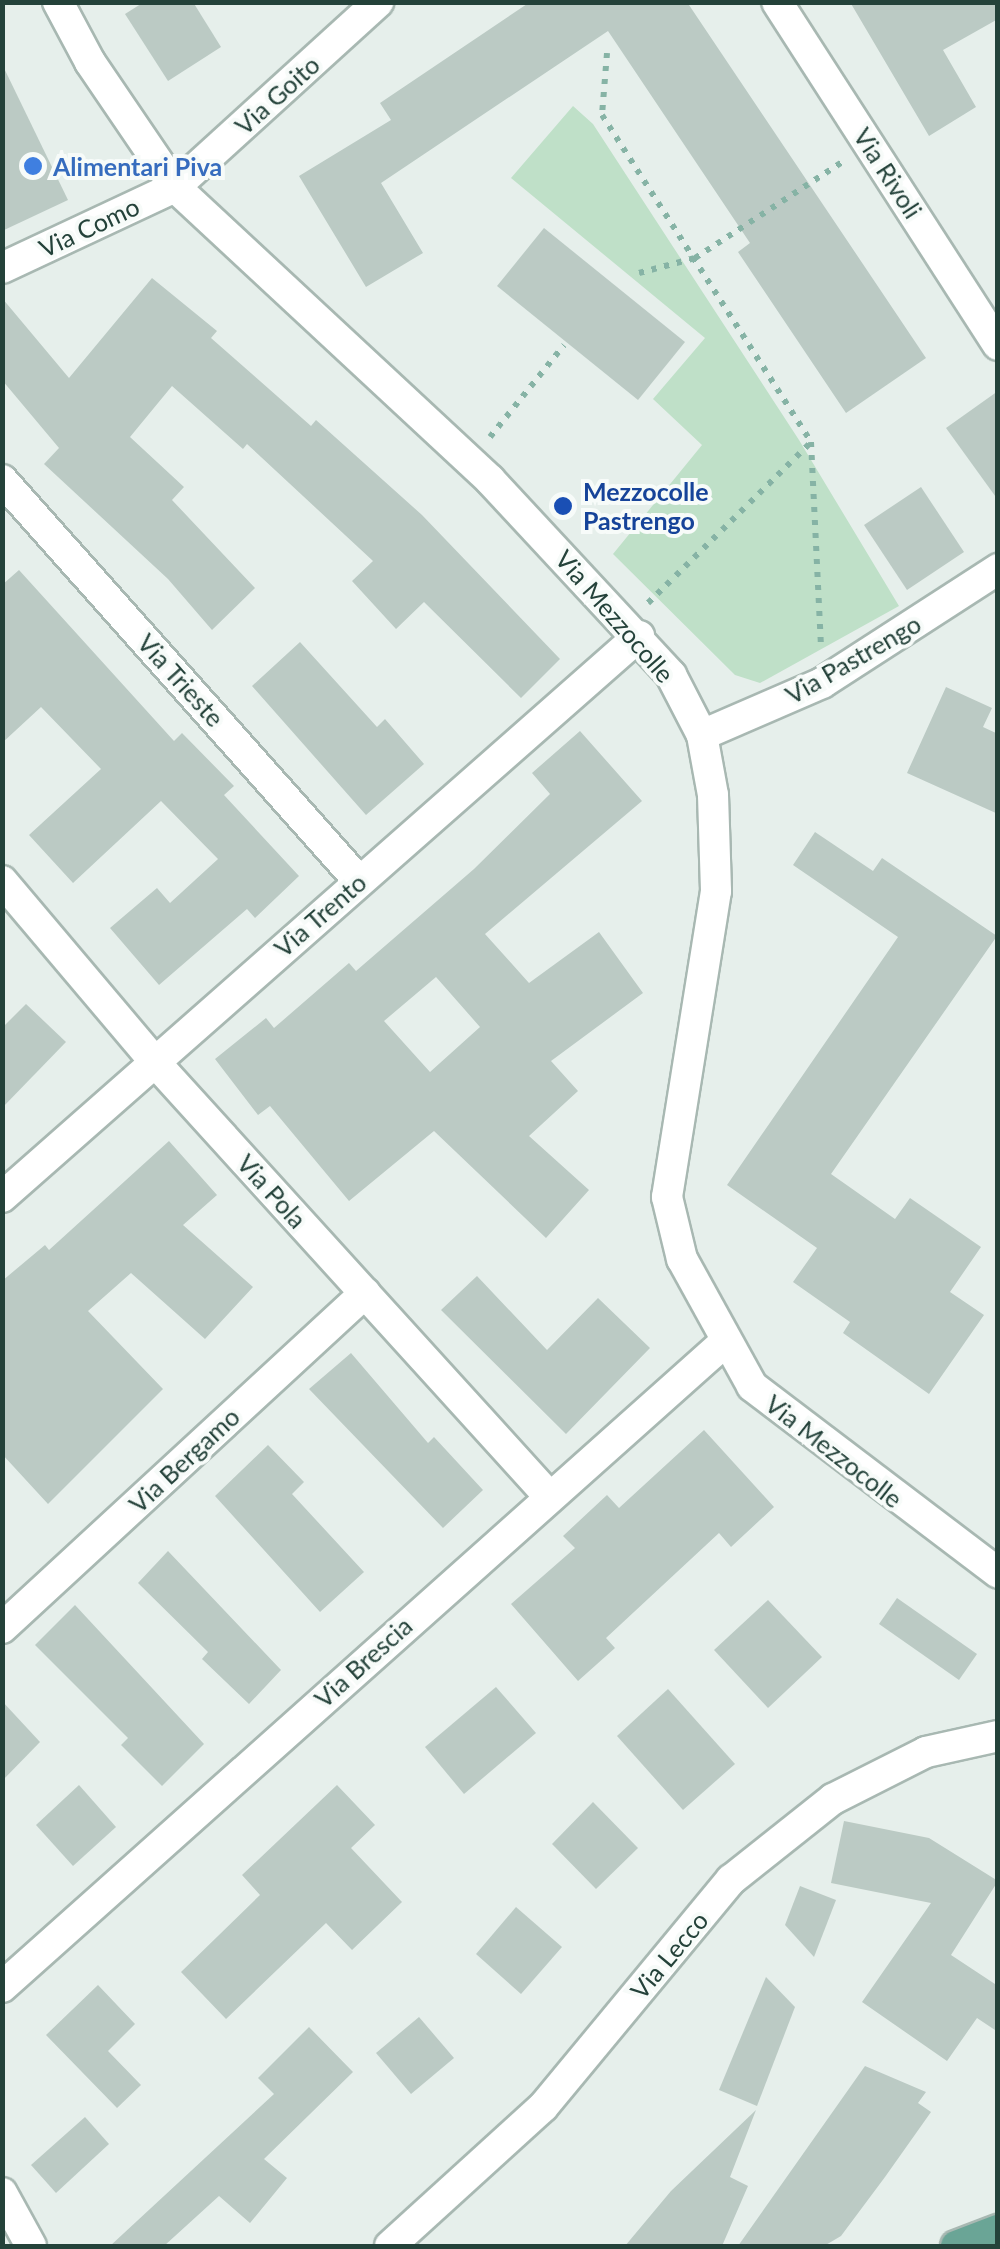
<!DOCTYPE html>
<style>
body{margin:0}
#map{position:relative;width:1000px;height:2249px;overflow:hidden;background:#e6efeb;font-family:Lato,sans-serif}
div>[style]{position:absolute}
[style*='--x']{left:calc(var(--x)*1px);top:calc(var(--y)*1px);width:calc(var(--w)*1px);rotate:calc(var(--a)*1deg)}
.green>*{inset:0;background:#bfe0c8}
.building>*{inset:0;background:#bbcac4}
.path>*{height:6px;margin-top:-3px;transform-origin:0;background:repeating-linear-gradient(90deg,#86b3a5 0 5px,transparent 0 13px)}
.roads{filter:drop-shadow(2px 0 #a8b8b2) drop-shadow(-2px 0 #a8b8b2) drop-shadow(0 2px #a8b8b2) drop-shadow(0 -2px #a8b8b2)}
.minor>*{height:30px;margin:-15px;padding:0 15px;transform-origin:15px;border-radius:15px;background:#fff}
.major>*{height:30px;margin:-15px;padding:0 15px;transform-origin:15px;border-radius:15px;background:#6aa596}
.dots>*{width:28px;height:28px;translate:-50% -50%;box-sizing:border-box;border:5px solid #f7fbf9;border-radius:50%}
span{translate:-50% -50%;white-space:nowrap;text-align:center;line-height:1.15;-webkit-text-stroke:8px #f7fbf9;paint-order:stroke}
.street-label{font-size:25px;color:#24423a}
.shop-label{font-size:25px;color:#366cbe;font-weight:700}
.left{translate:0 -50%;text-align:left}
.transit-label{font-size:25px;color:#164399;font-weight:700}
.frame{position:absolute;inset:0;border:5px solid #24423a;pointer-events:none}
</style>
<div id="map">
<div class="green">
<i style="clip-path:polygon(573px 106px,593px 124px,799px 440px,899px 606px,760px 683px,735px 675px,613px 554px,702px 445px,653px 399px,705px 338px,511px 178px)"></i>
</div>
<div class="building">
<i style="clip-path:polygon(144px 2px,193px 2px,221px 47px,168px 81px,125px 14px)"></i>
<i style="clip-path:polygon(530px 2px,687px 2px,926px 358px,846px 413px,738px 252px,750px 243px,608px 31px,381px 183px,423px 253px,366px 287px,299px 176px,391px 120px,380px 103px)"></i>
<i style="clip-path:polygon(850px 2px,998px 2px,998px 19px,943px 50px,976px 107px,929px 136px)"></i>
<i style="clip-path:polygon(2px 64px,68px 200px,2px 231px)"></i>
<i style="clip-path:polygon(544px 228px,685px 342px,638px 400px,497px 286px)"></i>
<i style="clip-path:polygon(152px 278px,217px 331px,211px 338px,311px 426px,316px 420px,422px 515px,560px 659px,521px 698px,424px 602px,396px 629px,352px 581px,373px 561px,247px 444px,243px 449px,172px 386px,130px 437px,184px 487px,172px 500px,255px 588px,212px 630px,168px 579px,44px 464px,59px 448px,2px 380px,2px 298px,69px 378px)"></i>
<i style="clip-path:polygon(998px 391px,998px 500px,946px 428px)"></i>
<i style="clip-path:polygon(921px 487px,964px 552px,907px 590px,864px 525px)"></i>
<i style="clip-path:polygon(19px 570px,174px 741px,182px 733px,234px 786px,224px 795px,299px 876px,255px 918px,247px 909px,159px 985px,110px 928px,157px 888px,170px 903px,218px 859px,161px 801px,73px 883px,29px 835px,101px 769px,41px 707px,2px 743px,2px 585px)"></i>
<i style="clip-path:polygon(300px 642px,377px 727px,385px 719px,424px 764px,366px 815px,252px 686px)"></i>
<i style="clip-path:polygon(946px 687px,992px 708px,983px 727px,998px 734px,998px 814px,907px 773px)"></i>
<i style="clip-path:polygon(evenodd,580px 731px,642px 801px,485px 934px,529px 983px,599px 932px,643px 993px,551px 1061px,578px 1091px,529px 1136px,589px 1190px,546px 1238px,434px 1131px,349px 1201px,270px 1106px,258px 1115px,215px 1059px,266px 1018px,274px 1028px,349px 963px,356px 971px,474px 869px,550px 794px,532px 773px,580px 731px,436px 977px,480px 1027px,430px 1072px,384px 1021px,436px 977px)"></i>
<i style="clip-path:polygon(815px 832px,873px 871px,882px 858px,997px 936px,831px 1174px,895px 1219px,910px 1198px,981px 1247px,950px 1292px,984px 1315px,929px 1394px,843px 1333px,850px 1322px,793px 1282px,817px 1248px,727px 1185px,898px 937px,793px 865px)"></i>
<i style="clip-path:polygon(26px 1004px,66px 1042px,2px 1108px,2px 1028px)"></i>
<i style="clip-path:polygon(169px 1141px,217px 1195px,183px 1225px,253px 1287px,205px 1339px,131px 1273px,88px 1311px,163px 1389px,48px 1504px,2px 1454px,2px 1281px,45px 1245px,49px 1250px)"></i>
<i style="clip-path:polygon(477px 1276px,547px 1350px,598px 1298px,650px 1348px,566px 1434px,441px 1310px)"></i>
<i style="clip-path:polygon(351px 1353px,428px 1443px,434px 1437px,483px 1490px,443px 1528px,309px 1389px)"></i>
<i style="clip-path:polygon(704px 1430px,774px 1507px,731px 1547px,719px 1533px,606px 1638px,615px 1648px,578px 1681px,511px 1604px,575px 1548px,563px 1536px,607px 1495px,619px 1508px)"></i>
<i style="clip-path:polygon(268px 1445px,304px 1482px,292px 1494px,364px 1572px,320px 1612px,215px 1496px)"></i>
<i style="clip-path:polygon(168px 1551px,281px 1670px,249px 1704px,202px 1659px,208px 1652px,138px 1583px)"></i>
<i style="clip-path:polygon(897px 1598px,977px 1654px,959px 1680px,879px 1624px)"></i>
<i style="clip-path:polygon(768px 1600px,822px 1657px,768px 1708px,714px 1650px)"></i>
<i style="clip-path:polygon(75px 1605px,204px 1744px,162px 1786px,121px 1745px,128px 1738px,35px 1645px)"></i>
<i style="clip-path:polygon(496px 1687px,536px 1733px,464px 1794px,425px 1747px)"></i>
<i style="clip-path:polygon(668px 1689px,735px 1764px,683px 1810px,617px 1736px)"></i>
<i style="clip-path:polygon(2px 1701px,40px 1742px,2px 1781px)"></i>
<i style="clip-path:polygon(79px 1785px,116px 1827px,73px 1866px,36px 1825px)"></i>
<i style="clip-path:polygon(337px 1785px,375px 1825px,351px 1848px,402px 1902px,352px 1950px,326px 1923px,226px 2019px,181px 1972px,260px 1895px,242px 1875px)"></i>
<i style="clip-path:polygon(593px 1802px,638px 1848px,596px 1889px,552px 1844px)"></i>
<i style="clip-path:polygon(844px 1821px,929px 1838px,998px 1881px,951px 1955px,998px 1986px,998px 2032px,977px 2018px,947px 2061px,862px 2002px,931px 1903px,831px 1883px)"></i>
<i style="clip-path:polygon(800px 1886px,836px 1900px,814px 1957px,785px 1925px)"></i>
<i style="clip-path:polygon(516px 1907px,562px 1947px,521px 1994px,476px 1954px)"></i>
<i style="clip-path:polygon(766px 1977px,795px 2007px,757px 2106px,719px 2090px)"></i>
<i style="clip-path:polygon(98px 1985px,135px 2024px,108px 2051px,141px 2085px,117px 2108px,46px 2035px)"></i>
<i style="clip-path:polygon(419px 2017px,454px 2058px,411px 2094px,376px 2053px)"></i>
<i style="clip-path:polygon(309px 2027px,353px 2072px,264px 2159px,287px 2178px,250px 2223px,219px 2196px,164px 2246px,110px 2246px,274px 2094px,258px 2078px)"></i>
<i style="clip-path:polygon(865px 2066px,926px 2092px,918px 2103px,931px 2112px,885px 2177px,841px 2236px,824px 2246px,738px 2246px)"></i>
<i style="clip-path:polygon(756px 2110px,730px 2177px,748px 2186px,722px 2246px,625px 2246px,671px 2191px)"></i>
<i style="clip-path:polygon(85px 2117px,109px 2144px,56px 2193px,31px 2165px)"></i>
</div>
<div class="path">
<i style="--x:607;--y:53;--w:62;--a:94.6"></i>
<i style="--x:602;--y:115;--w:388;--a:57.4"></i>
<i style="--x:639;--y:273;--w:58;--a:-15"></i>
<i style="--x:695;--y:258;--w:176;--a:-33.1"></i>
<i style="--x:490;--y:437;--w:118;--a:-51.2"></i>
<i style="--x:648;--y:603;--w:229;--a:-44.6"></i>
<i style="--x:811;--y:442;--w:203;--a:87.2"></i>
</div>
<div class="roads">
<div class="minor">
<i style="--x:58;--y:2;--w:68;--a:61.9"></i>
<i style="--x:90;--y:62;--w:151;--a:55.8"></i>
<i style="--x:175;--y:187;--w:430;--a:42.9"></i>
<i style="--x:490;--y:480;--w:266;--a:47.1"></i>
<i style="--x:671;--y:675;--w:68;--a:62.7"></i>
<i style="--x:702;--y:735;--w:61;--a:79.6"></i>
<i style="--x:713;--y:795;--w:96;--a:88.2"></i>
<i style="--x:716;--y:891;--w:310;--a:99.1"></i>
<i style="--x:667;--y:1197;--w:64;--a:76.4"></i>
<i style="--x:682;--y:1259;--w:145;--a:61.1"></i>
<i style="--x:752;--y:1386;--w:309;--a:37.2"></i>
<i style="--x:777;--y:2;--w:408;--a:57.2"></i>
<i style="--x:2;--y:268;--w:191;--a:-25.1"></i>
<i style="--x:175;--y:187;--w:275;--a:-42.3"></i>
<i style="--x:2;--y:480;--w:537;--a:48.32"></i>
<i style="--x:702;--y:735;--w:131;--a:-23.4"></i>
<i style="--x:822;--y:683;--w:210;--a:-32.9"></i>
<i style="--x:2;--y:881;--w:234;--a:49.8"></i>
<i style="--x:153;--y:1060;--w:588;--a:47.76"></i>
<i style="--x:2;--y:1197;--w:849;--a:-41.37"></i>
<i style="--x:2;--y:1628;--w:494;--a:-42.7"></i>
<i style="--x:2;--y:1987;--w:970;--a:-41.74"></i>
<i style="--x:2;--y:2193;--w:60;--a:61.3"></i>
<i style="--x:390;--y:2246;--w:207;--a:-42.3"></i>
<i style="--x:543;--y:2107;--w:295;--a:-50.4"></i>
<i style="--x:731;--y:1880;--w:130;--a:-38.5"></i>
<i style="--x:833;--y:1799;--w:104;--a:-26.8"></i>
<i style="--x:926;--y:1752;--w:74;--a:-12.5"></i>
</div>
<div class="major">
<i style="--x:956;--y:2246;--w:45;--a:-20.9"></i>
</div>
</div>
<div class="dots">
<i style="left:33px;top:166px;background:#3f7fe0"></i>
<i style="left:563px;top:506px;background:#1a4fb4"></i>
</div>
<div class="street-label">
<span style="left:277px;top:95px;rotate:-42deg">Via Goito</span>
<span style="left:888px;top:173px;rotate:57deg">Via Rivoli</span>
<span style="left:89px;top:227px;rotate:-25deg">Via Como</span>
<span style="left:615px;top:616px;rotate:49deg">Via Mezzocolle</span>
<span style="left:853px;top:659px;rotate:-30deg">Via Pastrengo</span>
<span style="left:181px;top:680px;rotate:48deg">Via Trieste</span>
<span style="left:320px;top:915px;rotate:-41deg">Via Trento</span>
<span style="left:272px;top:1191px;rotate:48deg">Via Pola</span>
<span style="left:834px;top:1451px;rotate:38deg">Via Mezzocolle</span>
<span style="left:184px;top:1460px;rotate:-43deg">Via Bergamo</span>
<span style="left:363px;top:1662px;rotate:-42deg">Via Brescia</span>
<span style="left:669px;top:1955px;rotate:-50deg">Via Lecco</span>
</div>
<div class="shop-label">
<span class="left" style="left:53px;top:166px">Alimentari Piva</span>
</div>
<div class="transit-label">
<span class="left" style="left:583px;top:506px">Mezzocolle<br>Pastrengo</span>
</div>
<div class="frame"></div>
</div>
